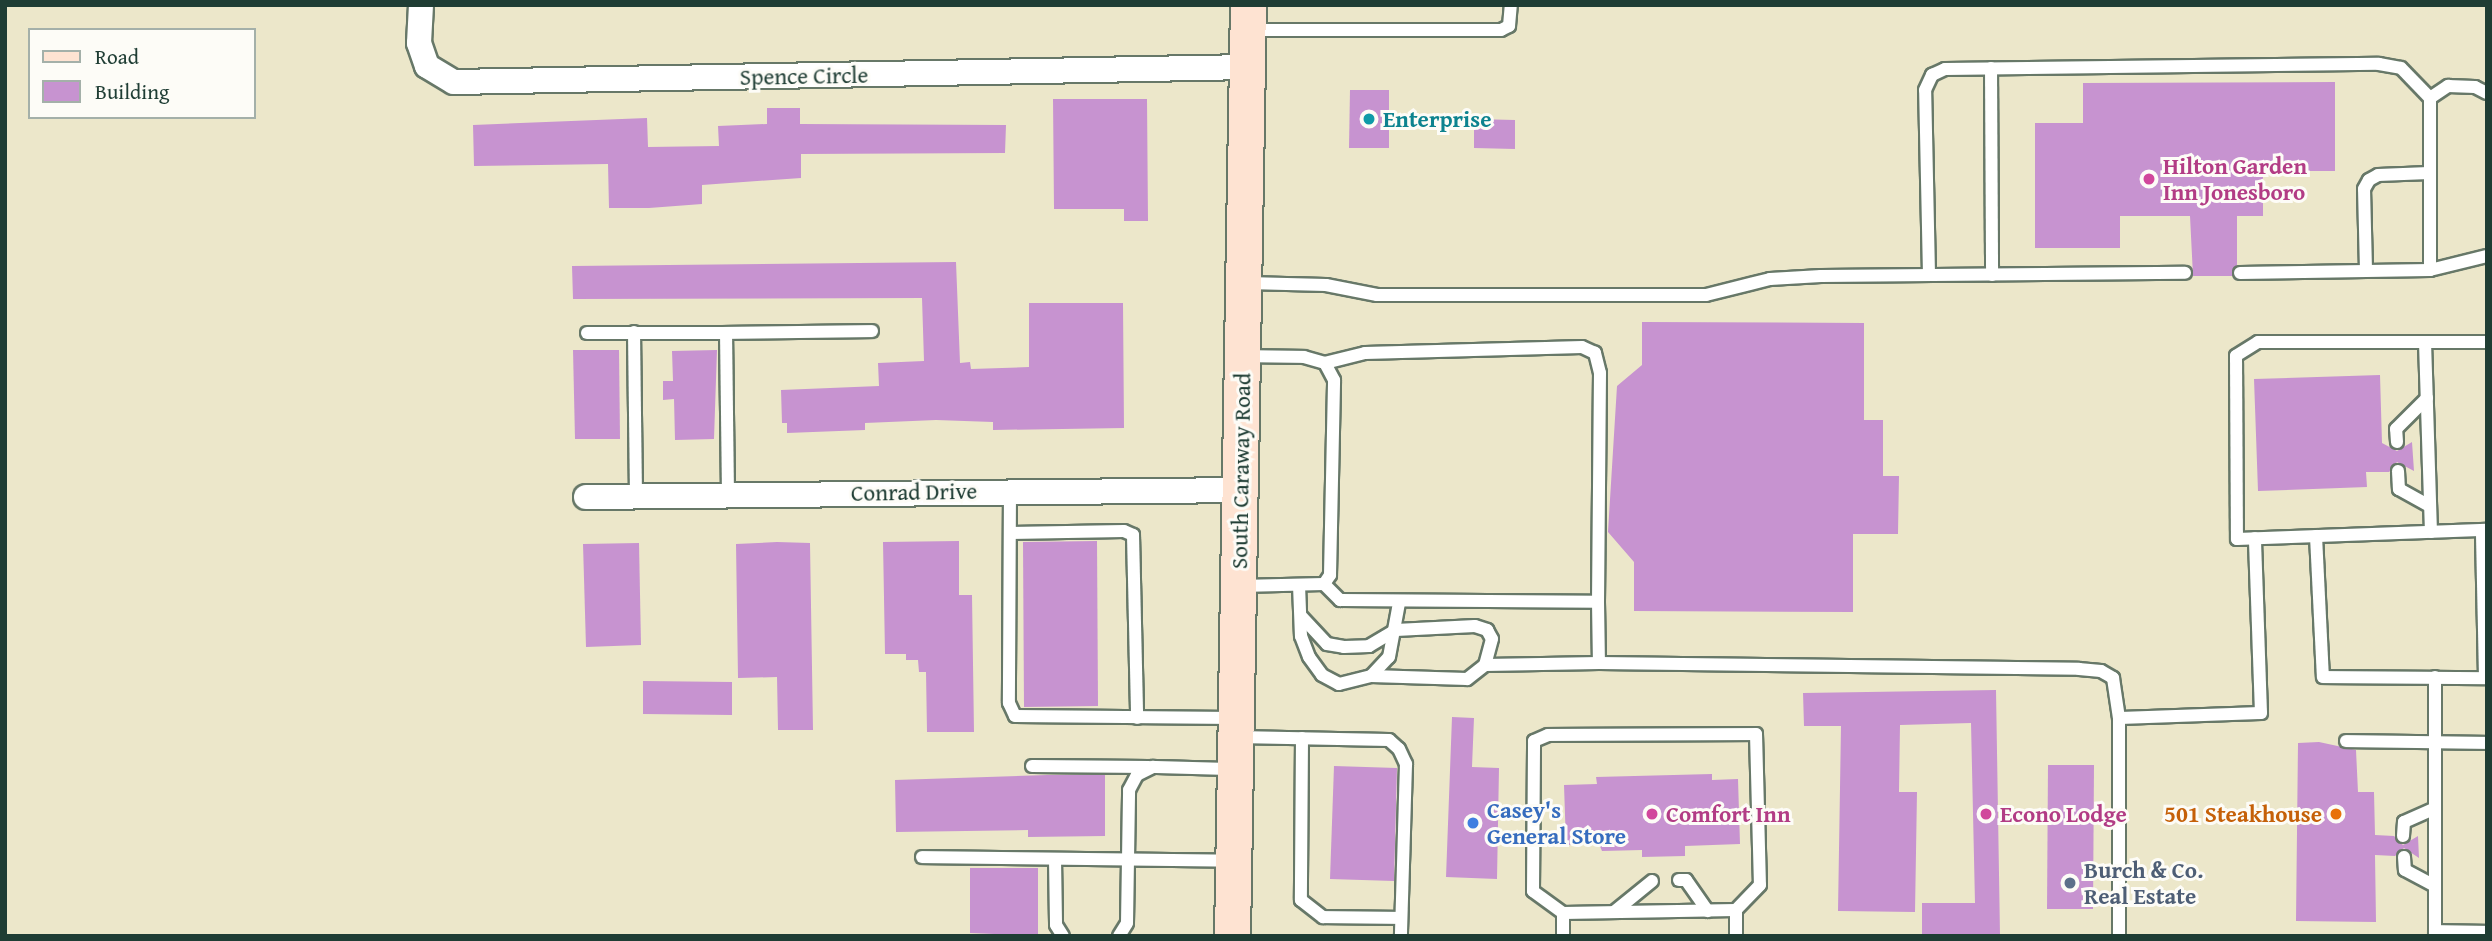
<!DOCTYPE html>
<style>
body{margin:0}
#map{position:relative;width:2492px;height:941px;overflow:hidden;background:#ece7ca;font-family:"Gentium Book Plus",serif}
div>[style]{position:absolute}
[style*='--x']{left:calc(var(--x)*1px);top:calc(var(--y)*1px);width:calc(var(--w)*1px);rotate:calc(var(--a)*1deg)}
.building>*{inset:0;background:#c793d0}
.roads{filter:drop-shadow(2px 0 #677868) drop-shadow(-2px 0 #677868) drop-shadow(0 2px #677868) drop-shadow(0 -2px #677868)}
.service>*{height:12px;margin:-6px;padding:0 6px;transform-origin:6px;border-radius:6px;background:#fff}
.minor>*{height:24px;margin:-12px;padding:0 12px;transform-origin:12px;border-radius:12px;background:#fff}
.secondary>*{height:35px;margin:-17.5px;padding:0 17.5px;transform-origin:17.5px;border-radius:17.5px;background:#fee3d2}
.dots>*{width:19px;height:19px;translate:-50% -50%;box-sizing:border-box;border:4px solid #fdfcf7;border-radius:50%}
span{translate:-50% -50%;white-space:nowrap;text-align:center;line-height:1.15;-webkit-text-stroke:6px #fdfcf7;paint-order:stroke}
.street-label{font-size:23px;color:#1f3d34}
.culture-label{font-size:23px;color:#0d838f;font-weight:700}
.left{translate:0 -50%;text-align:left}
.hotel-label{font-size:23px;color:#b23c85;font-weight:700}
.shop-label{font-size:23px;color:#366cbe;font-weight:700}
.food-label{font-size:23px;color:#c56008;font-weight:700}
.right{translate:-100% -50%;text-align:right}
.service-label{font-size:23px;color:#4e5e75;font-weight:700}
.frame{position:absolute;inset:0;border:7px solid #1f3d34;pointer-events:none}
.legend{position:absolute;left:28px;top:28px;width:228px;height:91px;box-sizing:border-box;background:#fdfcf7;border:2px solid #a4b0a9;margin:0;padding:9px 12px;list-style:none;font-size:21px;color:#1f3d34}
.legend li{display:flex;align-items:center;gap:14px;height:35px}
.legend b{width:35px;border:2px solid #a4b0a9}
</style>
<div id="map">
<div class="building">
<i style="clip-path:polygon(2335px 82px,2335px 171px,2263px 171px,2263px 216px,2237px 216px,2237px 265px,2232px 276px,2193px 276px,2190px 216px,2120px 216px,2120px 248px,2035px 248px,2035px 123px,2083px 123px,2083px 83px)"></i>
<i style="clip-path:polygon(1350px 90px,1389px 90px,1389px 148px,1349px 148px)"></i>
<i style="clip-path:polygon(1053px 99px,1147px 99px,1148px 221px,1124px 221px,1124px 209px,1054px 209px)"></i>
<i style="clip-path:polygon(767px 108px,800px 108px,800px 124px,1006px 125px,1005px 153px,801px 154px,801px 178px,702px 185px,702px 204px,649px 208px,609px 208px,608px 164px,474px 166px,473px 125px,647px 118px,648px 147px,719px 146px,718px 126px,767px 124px)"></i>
<i style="clip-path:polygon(1474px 119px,1515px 120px,1515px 149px,1474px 148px)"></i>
<i style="clip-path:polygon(956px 262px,960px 363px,970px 362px,971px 369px,1029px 367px,1029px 303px,1123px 303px,1124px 428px,993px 430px,993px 422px,936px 420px,865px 423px,865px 430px,787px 433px,787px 423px,782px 423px,781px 390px,879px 386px,878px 363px,924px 361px,922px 298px,573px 299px,572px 266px)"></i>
<i style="clip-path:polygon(1642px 322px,1864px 323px,1864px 420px,1883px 420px,1883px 476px,1899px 476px,1898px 534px,1853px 534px,1853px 612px,1634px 611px,1634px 562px,1608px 532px,1617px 386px,1642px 365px)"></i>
<i style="clip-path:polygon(573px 350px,619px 350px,620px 439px,575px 439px)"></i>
<i style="clip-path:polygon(717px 350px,714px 439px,675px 440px,674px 399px,663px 400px,663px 381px,673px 381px,672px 351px)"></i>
<i style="clip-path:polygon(2380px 375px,2382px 443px,2397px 451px,2412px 442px,2414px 471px,2397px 462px,2389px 472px,2366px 472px,2367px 487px,2258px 491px,2254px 379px)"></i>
<i style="clip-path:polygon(959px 541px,959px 595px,972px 595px,974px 732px,927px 732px,926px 672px,919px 672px,918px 660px,906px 660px,906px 654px,885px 654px,883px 542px)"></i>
<i style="clip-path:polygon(1097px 541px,1098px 706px,1024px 707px,1023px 542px)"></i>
<i style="clip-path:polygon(777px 542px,810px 543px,813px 730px,778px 730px,777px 677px,738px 678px,736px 544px)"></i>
<i style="clip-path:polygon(639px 543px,641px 645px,586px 647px,583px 544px)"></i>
<i style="clip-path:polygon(643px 681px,732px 682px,732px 715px,643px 714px)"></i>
<i style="clip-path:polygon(1996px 690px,2000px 935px,1922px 936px,1922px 903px,1975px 903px,1971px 723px,1900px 725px,1899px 792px,1917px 792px,1915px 912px,1838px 911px,1841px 726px,1804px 726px,1803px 693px)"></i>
<i style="clip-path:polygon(1452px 717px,1474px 718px,1472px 767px,1499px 768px,1497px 879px,1446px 877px)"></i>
<i style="clip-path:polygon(2319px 742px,2356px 750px,2358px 792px,2374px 792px,2375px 835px,2394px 836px,2403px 845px,2418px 836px,2419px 858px,2404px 848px,2395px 856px,2375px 855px,2376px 922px,2296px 921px,2298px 743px)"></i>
<i style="clip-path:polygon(2048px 765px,2094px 765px,2093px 909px,2047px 909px)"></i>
<i style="clip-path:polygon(1334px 766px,1397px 768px,1394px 881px,1330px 879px)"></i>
<i style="clip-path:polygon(1712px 774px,1712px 780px,1738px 779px,1740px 844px,1685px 846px,1685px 856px,1642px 857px,1642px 850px,1602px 851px,1599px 844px,1566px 845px,1564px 785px,1597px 784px,1596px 777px)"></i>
<i style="clip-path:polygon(1047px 775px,1105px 775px,1105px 836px,1028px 837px,1028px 830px,896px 832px,895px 780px)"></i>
<i style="clip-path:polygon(970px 868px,1038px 868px,1038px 936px,970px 933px)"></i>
</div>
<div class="roads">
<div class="service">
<i style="--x:1248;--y:30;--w:253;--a:0"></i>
<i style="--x:1501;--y:30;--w:9;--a:-27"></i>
<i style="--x:1509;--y:26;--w:21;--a:-85"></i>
<i style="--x:1991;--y:68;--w:207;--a:89.7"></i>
<i style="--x:2366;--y:270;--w:81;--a:-91.4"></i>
<i style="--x:2364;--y:189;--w:10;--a:-61"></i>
<i style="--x:2369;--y:180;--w:10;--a:-29"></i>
<i style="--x:2378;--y:175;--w:51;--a:-2.2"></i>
<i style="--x:2430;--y:270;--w:172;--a:-90"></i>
<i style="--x:2430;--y:98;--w:22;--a:-34"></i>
<i style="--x:2448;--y:86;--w:27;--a:2"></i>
<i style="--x:2475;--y:87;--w:13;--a:27"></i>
<i style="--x:2240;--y:273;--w:190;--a:-0.9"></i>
<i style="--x:2430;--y:270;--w:59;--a:-13.8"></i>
<i style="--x:1929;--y:275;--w:185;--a:-91.2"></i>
<i style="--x:1925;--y:90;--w:17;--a:-65"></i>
<i style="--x:1932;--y:75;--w:14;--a:-25"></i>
<i style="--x:1945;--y:69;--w:434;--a:-0.7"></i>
<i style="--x:2379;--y:64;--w:22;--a:10"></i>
<i style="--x:2401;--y:68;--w:42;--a:46"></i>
<i style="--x:1247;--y:283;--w:79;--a:1.5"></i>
<i style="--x:1326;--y:285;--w:52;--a:11.1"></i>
<i style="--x:1377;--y:295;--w:329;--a:0"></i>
<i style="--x:1706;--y:295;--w:66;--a:-14"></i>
<i style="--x:1770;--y:279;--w:51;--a:-3.4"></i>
<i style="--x:1821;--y:276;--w:364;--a:-0.5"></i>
<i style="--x:634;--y:332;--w:164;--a:89.3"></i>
<i style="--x:587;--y:333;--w:139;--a:0"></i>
<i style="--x:2425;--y:342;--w:190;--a:88.2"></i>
<i style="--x:2487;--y:342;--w:229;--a:180"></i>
<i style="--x:2258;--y:342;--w:26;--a:148"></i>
<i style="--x:2236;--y:356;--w:183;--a:89.7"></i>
<i style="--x:2237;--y:539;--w:250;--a:-2.1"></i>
<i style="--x:2397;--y:442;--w:13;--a:-94"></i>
<i style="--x:2396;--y:429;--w:44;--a:-45"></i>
<i style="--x:2398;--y:471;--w:18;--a:87"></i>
<i style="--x:2399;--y:489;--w:35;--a:29"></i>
<i style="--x:1010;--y:490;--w:213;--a:90.3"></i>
<i style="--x:1009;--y:703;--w:14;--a:65"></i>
<i style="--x:1015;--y:716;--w:220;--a:0.5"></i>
<i style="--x:728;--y:495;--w:162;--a:-90.7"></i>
<i style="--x:726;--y:333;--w:146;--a:-0.8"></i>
<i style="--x:1010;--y:533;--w:114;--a:-1"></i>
<i style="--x:1124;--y:531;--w:10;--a:24"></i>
<i style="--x:1133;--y:535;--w:183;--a:88.7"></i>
<i style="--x:2316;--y:536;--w:141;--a:87.2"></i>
<i style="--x:2323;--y:677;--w:162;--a:0.4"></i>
<i style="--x:2485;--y:678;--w:147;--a:-91.2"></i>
<i style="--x:1324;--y:584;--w:23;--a:45"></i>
<i style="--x:1340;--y:600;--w:258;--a:0.4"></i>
<i style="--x:1598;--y:602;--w:229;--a:-89.5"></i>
<i style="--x:1600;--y:373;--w:21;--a:-104"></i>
<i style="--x:1595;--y:353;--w:14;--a:-155"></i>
<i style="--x:1582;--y:347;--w:217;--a:178.4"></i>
<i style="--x:1365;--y:353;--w:41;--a:166"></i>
<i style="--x:1299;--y:585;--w:51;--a:87.8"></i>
<i style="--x:1301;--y:636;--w:22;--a:69"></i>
<i style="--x:1309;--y:657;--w:22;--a:54"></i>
<i style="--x:1322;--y:675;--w:19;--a:28"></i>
<i style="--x:1339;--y:684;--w:33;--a:-14"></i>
<i style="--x:1371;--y:676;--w:26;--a:-47"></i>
<i style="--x:1389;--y:657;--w:55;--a:-79.5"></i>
<i style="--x:1240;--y:586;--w:84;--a:-1.4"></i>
<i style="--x:1324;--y:584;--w:11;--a:-56"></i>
<i style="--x:1330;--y:575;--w:195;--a:-88.8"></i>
<i style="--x:1334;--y:380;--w:19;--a:-118"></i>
<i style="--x:1325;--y:363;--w:22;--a:-164"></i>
<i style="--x:1304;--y:357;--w:61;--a:-179.1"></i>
<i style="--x:1598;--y:602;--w:61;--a:89.1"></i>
<i style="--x:1599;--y:663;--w:480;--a:0.7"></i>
<i style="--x:2079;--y:669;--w:22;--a:5"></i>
<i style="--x:2101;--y:671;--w:14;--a:30"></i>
<i style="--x:2113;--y:678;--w:40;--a:81.5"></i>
<i style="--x:2119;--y:718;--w:218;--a:90"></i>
<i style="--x:1301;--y:616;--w:38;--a:47"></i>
<i style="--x:1327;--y:644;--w:17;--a:10"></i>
<i style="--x:1344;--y:647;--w:25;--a:-2"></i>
<i style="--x:1369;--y:646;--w:31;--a:-31"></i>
<i style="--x:1396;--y:630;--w:79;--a:-2.9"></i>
<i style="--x:1475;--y:626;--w:13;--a:18"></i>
<i style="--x:1487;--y:630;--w:10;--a:61"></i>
<i style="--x:1492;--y:639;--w:27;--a:105"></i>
<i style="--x:1485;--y:665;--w:23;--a:142"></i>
<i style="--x:1467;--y:679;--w:96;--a:-178.2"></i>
<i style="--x:1485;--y:665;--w:114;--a:-1"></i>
<i style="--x:2435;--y:677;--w:259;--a:90"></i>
<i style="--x:2119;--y:718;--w:142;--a:-2"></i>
<i style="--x:2261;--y:713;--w:175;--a:-92"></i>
<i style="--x:1237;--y:737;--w:152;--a:1.1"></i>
<i style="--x:1389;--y:740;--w:13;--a:42"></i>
<i style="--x:1399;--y:749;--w:17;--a:65"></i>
<i style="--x:1406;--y:764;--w:172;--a:91.7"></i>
<i style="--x:1302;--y:738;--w:162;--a:90.4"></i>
<i style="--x:1301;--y:900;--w:28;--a:38"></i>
<i style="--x:1323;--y:917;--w:78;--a:0.7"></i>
<i style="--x:2346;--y:741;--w:141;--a:0.8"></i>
<i style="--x:1032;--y:766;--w:117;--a:0.5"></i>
<i style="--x:2403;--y:836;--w:14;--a:-86"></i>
<i style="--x:2404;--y:822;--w:34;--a:-24"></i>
<i style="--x:922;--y:857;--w:308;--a:0.7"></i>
<i style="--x:2404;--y:857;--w:13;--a:86"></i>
<i style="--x:2405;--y:870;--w:34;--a:28"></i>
<i style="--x:1055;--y:859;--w:66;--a:89.1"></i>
<i style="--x:1056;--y:925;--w:13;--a:58"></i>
<i style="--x:1679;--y:880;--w:7;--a:0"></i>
<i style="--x:1686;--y:880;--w:38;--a:55"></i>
<i style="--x:1614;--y:912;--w:49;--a:-39.2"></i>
<i style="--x:1563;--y:913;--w:37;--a:-144"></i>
<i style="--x:1533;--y:891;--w:150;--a:-89.6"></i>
<i style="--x:1534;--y:741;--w:15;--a:-23"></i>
<i style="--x:1548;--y:735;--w:208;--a:-0.3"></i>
<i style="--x:1756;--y:734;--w:151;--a:88.5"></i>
<i style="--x:1760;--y:885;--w:35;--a:134"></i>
<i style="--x:2435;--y:931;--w:52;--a:1.1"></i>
<i style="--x:1119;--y:936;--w:15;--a:-58"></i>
<i style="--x:1127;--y:923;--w:133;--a:-89.1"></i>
<i style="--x:1129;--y:790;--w:17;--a:-62"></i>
<i style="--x:1137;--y:775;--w:18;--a:-27"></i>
<i style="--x:1153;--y:767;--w:79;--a:1.5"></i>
<i style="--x:1563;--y:936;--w:23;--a:-90"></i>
<i style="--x:1563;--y:913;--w:173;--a:-1"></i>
<i style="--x:1736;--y:910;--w:26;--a:90"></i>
</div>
<div class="minor">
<i style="--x:421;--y:5;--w:38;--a:93"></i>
<i style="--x:419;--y:43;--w:24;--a:71"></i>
<i style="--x:427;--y:66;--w:31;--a:31"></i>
<i style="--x:454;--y:82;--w:794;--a:-1.08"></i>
<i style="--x:586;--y:497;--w:655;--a:-0.61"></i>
</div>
<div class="secondary">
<i style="--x:1232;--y:936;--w:931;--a:-89.02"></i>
</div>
</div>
<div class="dots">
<i style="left:1369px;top:119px;background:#0f9aa8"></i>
<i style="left:2149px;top:179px;background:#d1479c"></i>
<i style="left:1652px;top:814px;background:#d1479c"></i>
<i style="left:1986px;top:814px;background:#d1479c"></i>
<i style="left:2336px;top:814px;background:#e8710a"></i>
<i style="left:1473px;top:823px;background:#3f7fe0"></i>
<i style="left:2070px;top:883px;background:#5c6f8a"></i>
</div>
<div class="street-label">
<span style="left:804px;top:76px;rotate:-1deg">Spence Circle</span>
<span style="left:1241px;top:471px;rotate:-89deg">South Caraway Road</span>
<span style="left:914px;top:492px;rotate:-1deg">Conrad Drive</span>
</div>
<div class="culture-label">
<span class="left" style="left:1383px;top:119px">Enterprise</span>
</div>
<div class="hotel-label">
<span class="left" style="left:2163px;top:179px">Hilton Garden<br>Inn Jonesboro</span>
<span class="left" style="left:1666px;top:814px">Comfort Inn</span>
<span class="left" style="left:2000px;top:814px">Econo Lodge</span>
</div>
<div class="shop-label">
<span class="left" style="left:1487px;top:823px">Casey's<br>General Store</span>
</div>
<div class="food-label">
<span class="right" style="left:2322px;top:814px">501 Steakhouse</span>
</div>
<div class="service-label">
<span class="left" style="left:2084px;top:883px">Burch &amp; Co.<br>Real Estate</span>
</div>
<div class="frame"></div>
<ul class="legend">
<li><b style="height:9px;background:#fee3d2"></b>Road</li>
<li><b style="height:19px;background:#c793d0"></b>Building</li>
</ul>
</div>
